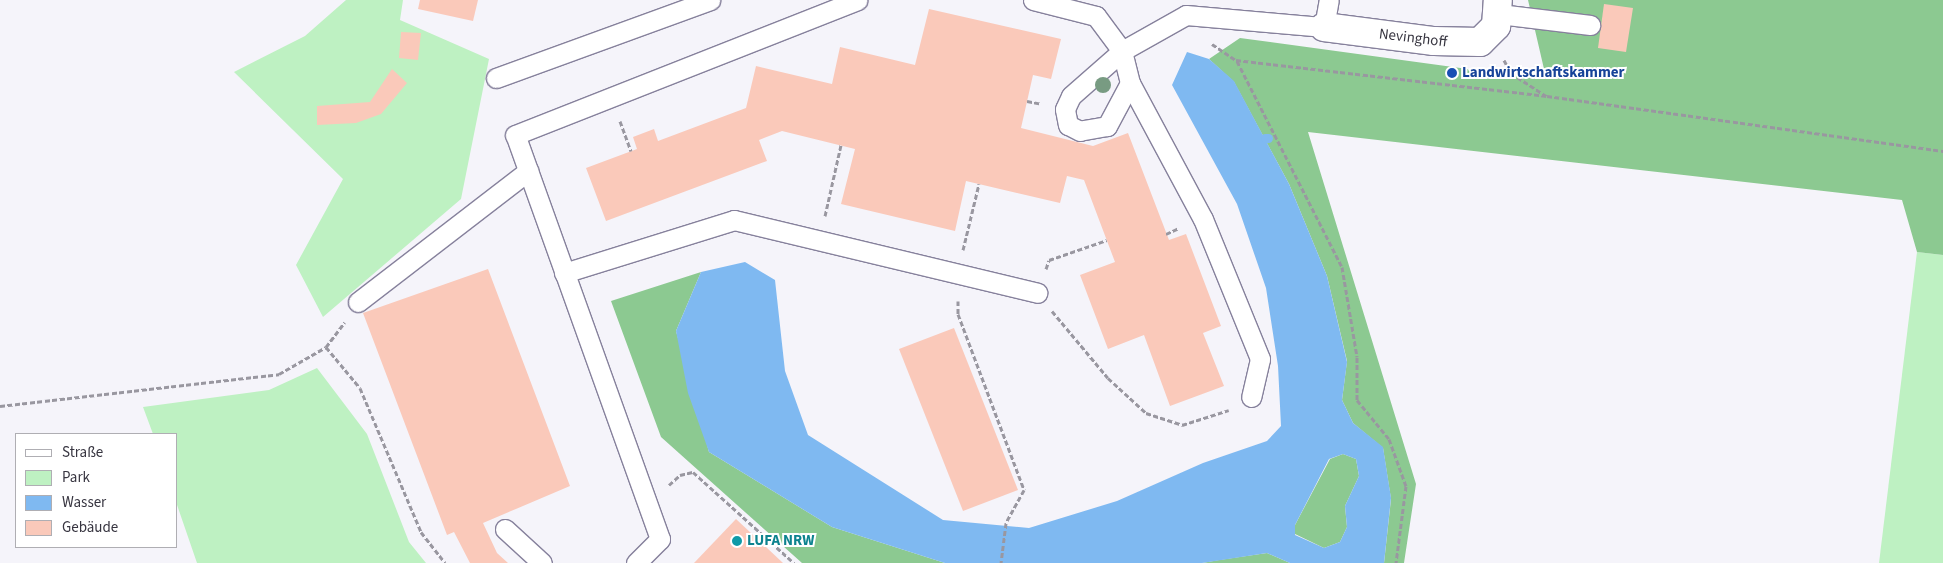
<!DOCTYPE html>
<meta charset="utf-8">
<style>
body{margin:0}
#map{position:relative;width:1943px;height:563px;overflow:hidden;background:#f5f4fa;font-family:"Source Sans 3",sans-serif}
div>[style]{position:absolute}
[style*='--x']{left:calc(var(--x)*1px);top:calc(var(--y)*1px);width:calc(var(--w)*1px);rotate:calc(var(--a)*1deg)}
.green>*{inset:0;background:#bef1c2}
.forest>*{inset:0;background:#8cc991}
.water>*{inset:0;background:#7fb9f1}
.stream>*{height:9px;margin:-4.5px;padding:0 4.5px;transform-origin:4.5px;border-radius:4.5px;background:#7fb9f1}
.building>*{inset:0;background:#fac9ba}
.path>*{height:3px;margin-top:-1.5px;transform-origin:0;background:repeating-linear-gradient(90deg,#9997a0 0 5px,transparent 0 7.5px)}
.roads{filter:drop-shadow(1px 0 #86819c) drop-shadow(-1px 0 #86819c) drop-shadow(0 1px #86819c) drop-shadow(0 -1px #86819c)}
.lane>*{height:19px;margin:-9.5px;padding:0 9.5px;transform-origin:9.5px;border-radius:9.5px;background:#fff}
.street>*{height:28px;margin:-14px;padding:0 14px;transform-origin:14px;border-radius:14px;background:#fff}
.trees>*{width:16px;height:16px;margin:-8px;border-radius:50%;background:#789b82}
.dots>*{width:14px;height:14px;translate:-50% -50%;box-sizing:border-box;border:2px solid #fff;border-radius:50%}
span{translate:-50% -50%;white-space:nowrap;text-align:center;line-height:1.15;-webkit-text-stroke:4px #fff;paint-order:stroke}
.street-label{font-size:15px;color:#373540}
.transit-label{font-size:15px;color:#164399;font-weight:700}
.left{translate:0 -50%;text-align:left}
.culture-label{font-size:15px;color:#0d838f;font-weight:700}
.legend{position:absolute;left:15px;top:433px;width:162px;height:115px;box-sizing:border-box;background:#fff;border:1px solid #afaeb3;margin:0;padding:6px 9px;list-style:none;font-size:15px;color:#373540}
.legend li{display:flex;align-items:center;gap:10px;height:25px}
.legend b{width:25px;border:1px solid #afaeb3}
</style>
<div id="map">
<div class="green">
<i style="clip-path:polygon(346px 0,403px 0,400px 20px,489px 59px,461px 199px,323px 317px,296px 265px,343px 179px,234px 72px,305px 36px)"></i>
<i style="clip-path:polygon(1917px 252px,1943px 255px,1943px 563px,1879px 563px)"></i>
<i style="clip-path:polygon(317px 368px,367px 434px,409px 542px,426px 563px,197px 563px,176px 502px,176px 434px,153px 434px,143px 407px,269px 390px)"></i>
</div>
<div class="forest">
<i style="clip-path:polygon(1528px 0,1943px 0,1943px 255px,1917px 252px,1902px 200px,1308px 132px,1416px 484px,1404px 563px,1384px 563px,1391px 499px,1383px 448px,1353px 423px,1342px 400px,1347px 361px,1327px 276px,1289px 184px,1234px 82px,1209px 59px,1240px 38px,1475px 70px,1544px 69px)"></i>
<i style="clip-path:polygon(701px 272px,676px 331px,709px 452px,832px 527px,945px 563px,802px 563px,661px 437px,611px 301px)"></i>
<i style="clip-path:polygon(1343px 454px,1356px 459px,1359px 476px,1345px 506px,1347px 527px,1340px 542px,1324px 548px,1295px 534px,1295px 525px,1330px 459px)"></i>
<i style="clip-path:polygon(1267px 553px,1290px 563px,1202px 563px,1219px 560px)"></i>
</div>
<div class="water">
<i style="clip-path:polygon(evenodd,1187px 52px,1209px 59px,1234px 81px,1289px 184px,1327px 276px,1347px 362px,1342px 400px,1353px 423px,1383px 447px,1391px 498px,1384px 563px,1290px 563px,1267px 553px,1202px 563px,945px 563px,832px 527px,709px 452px,688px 393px,676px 331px,701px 272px,745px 262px,775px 280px,785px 371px,808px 435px,943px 520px,1029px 528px,1117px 501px,1203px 463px,1267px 441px,1281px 426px,1278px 366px,1266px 288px,1237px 204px,1172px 85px,1187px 52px,1343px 454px,1356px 459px,1359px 476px,1345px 506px,1347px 527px,1340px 542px,1324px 548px,1295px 535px,1295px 525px,1329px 459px,1343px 454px)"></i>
</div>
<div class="stream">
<i style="--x:1265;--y:138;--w:3;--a:0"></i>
</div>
<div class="building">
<i style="clip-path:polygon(420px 0,478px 0,473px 21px,418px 9px)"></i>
<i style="clip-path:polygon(1604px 4px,1633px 8px,1626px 52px,1598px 48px)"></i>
<i style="clip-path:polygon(929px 9px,1061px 39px,1051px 79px,1033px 75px,1021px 128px,1093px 146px,1128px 133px,1169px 240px,1186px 234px,1221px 326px,1203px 333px,1224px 386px,1170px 406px,1144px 335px,1108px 349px,1080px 275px,1115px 262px,1084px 180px,1067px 176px,1060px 203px,966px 181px,955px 231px,841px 204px,855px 149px,782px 131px,759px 140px,767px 161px,606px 221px,586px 168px,637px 149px,633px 137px,654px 129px,658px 141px,746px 108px,756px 66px,832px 84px,840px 47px,915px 65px)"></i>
<i style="clip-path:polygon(401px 32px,421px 33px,418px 60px,399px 58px)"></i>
<i style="clip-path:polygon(392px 69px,407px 83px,381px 114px,356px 123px,317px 125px,317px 106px,370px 102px)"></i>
<i style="clip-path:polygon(488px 269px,570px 486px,483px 523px,497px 553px,508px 563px,470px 563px,454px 532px,447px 535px,363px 313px)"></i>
<i style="clip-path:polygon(954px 328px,1018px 490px,963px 511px,899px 349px)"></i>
<i style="clip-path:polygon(736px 519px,783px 563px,694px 563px)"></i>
</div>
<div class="path">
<i style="--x:1212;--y:44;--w:29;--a:34"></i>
<i style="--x:1236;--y:60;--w:313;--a:6.6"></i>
<i style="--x:1547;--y:96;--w:400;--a:7.9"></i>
<i style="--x:1504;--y:60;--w:15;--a:62"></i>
<i style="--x:1511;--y:73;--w:42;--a:33.3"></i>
<i style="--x:1237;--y:61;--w:231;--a:63"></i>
<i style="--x:1342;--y:267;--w:91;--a:80.5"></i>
<i style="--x:1357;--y:357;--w:43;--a:90"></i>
<i style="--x:1357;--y:400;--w:50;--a:50.6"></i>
<i style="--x:1389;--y:439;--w:50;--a:70.1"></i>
<i style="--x:1406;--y:486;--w:78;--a:97.4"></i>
<i style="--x:1027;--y:101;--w:15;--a:11"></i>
<i style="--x:620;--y:121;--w:32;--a:70"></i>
<i style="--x:825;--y:216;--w:73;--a:-77.3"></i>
<i style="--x:1166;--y:234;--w:14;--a:-25"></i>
<i style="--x:963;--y:250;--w:68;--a:-76.4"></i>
<i style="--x:1046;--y:269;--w:9;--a:-72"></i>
<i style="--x:1049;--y:260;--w:61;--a:-19"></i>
<i style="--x:958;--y:301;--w:13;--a:90"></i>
<i style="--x:958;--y:314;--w:188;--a:69.4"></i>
<i style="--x:1024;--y:490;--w:38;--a:119"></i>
<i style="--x:1006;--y:523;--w:40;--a:97.1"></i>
<i style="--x:1052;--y:311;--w:87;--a:50.1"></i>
<i style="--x:1108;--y:378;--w:52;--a:42.6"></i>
<i style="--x:1146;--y:413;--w:38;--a:18"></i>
<i style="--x:1182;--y:425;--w:49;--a:-17.7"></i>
<i style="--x:326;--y:347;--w:31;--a:-53"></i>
<i style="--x:0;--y:406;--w:281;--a:-6.5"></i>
<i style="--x:279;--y:374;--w:54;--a:-29.9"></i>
<i style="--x:326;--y:347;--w:53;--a:50.3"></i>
<i style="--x:360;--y:388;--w:156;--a:67"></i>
<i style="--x:421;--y:532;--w:39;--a:52"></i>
<i style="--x:669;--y:485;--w:15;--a:-42"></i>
<i style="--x:680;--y:475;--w:13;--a:-13"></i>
<i style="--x:693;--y:472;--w:136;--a:42"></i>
</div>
<div class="roads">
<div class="lane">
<i style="--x:1033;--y:0;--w:65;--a:14.3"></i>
<i style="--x:1096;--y:16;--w:44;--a:53.4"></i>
<i style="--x:1122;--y:51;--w:73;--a:-29.4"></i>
<i style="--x:1186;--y:15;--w:139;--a:5"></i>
<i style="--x:1324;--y:27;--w:27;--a:-80"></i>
<i style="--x:1499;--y:14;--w:92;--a:6.9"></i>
<i style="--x:496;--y:78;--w:228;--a:-20"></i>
<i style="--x:1130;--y:83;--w:49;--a:118.1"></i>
<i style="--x:1107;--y:126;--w:27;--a:170"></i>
<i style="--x:1080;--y:131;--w:13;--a:-153"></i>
<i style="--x:1068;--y:125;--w:16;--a:-101"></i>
<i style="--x:1065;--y:109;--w:14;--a:-65"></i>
<i style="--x:1071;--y:96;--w:68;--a:-41.4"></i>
<i style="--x:1122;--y:51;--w:33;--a:76"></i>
<i style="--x:1130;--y:83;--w:154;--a:61.8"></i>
<i style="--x:1203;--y:219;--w:151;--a:67.8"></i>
<i style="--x:1260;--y:359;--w:39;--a:103"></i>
<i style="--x:564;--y:273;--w:178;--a:-17.3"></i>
<i style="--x:734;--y:220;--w:312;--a:13.5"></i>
<i style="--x:358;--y:302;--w:215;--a:-37.6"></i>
<i style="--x:505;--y:529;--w:50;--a:42.6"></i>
<i style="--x:636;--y:563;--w:34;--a:-45"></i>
<i style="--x:660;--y:539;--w:429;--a:-109.7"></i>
<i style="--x:515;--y:135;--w:368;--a:-21.5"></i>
</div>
<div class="street">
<i style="--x:1324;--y:27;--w:111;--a:7.3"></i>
<i style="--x:1434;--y:41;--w:46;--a:1.2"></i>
<i style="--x:1480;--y:42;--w:23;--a:-45"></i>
<i style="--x:1496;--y:26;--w:26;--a:-86"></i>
</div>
</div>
<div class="trees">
<i style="left:1103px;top:85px"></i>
</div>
<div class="dots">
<i style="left:1452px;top:73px;background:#1a4fb4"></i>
<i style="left:737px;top:541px;background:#0f9aa8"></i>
</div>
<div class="street-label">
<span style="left:1413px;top:38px;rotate:7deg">Nevinghoff</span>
</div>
<div class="transit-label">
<span class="left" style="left:1462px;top:73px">Landwirtschaftskammer</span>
</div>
<div class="culture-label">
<span class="left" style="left:747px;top:541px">LUFA NRW</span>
</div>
<ul class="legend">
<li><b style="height:6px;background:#fff"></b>Straße</li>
<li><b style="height:14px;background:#bef1c2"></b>Park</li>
<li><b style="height:14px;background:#7fb9f1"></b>Wasser</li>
<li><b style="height:14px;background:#fac9ba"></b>Gebäude</li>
</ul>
</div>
